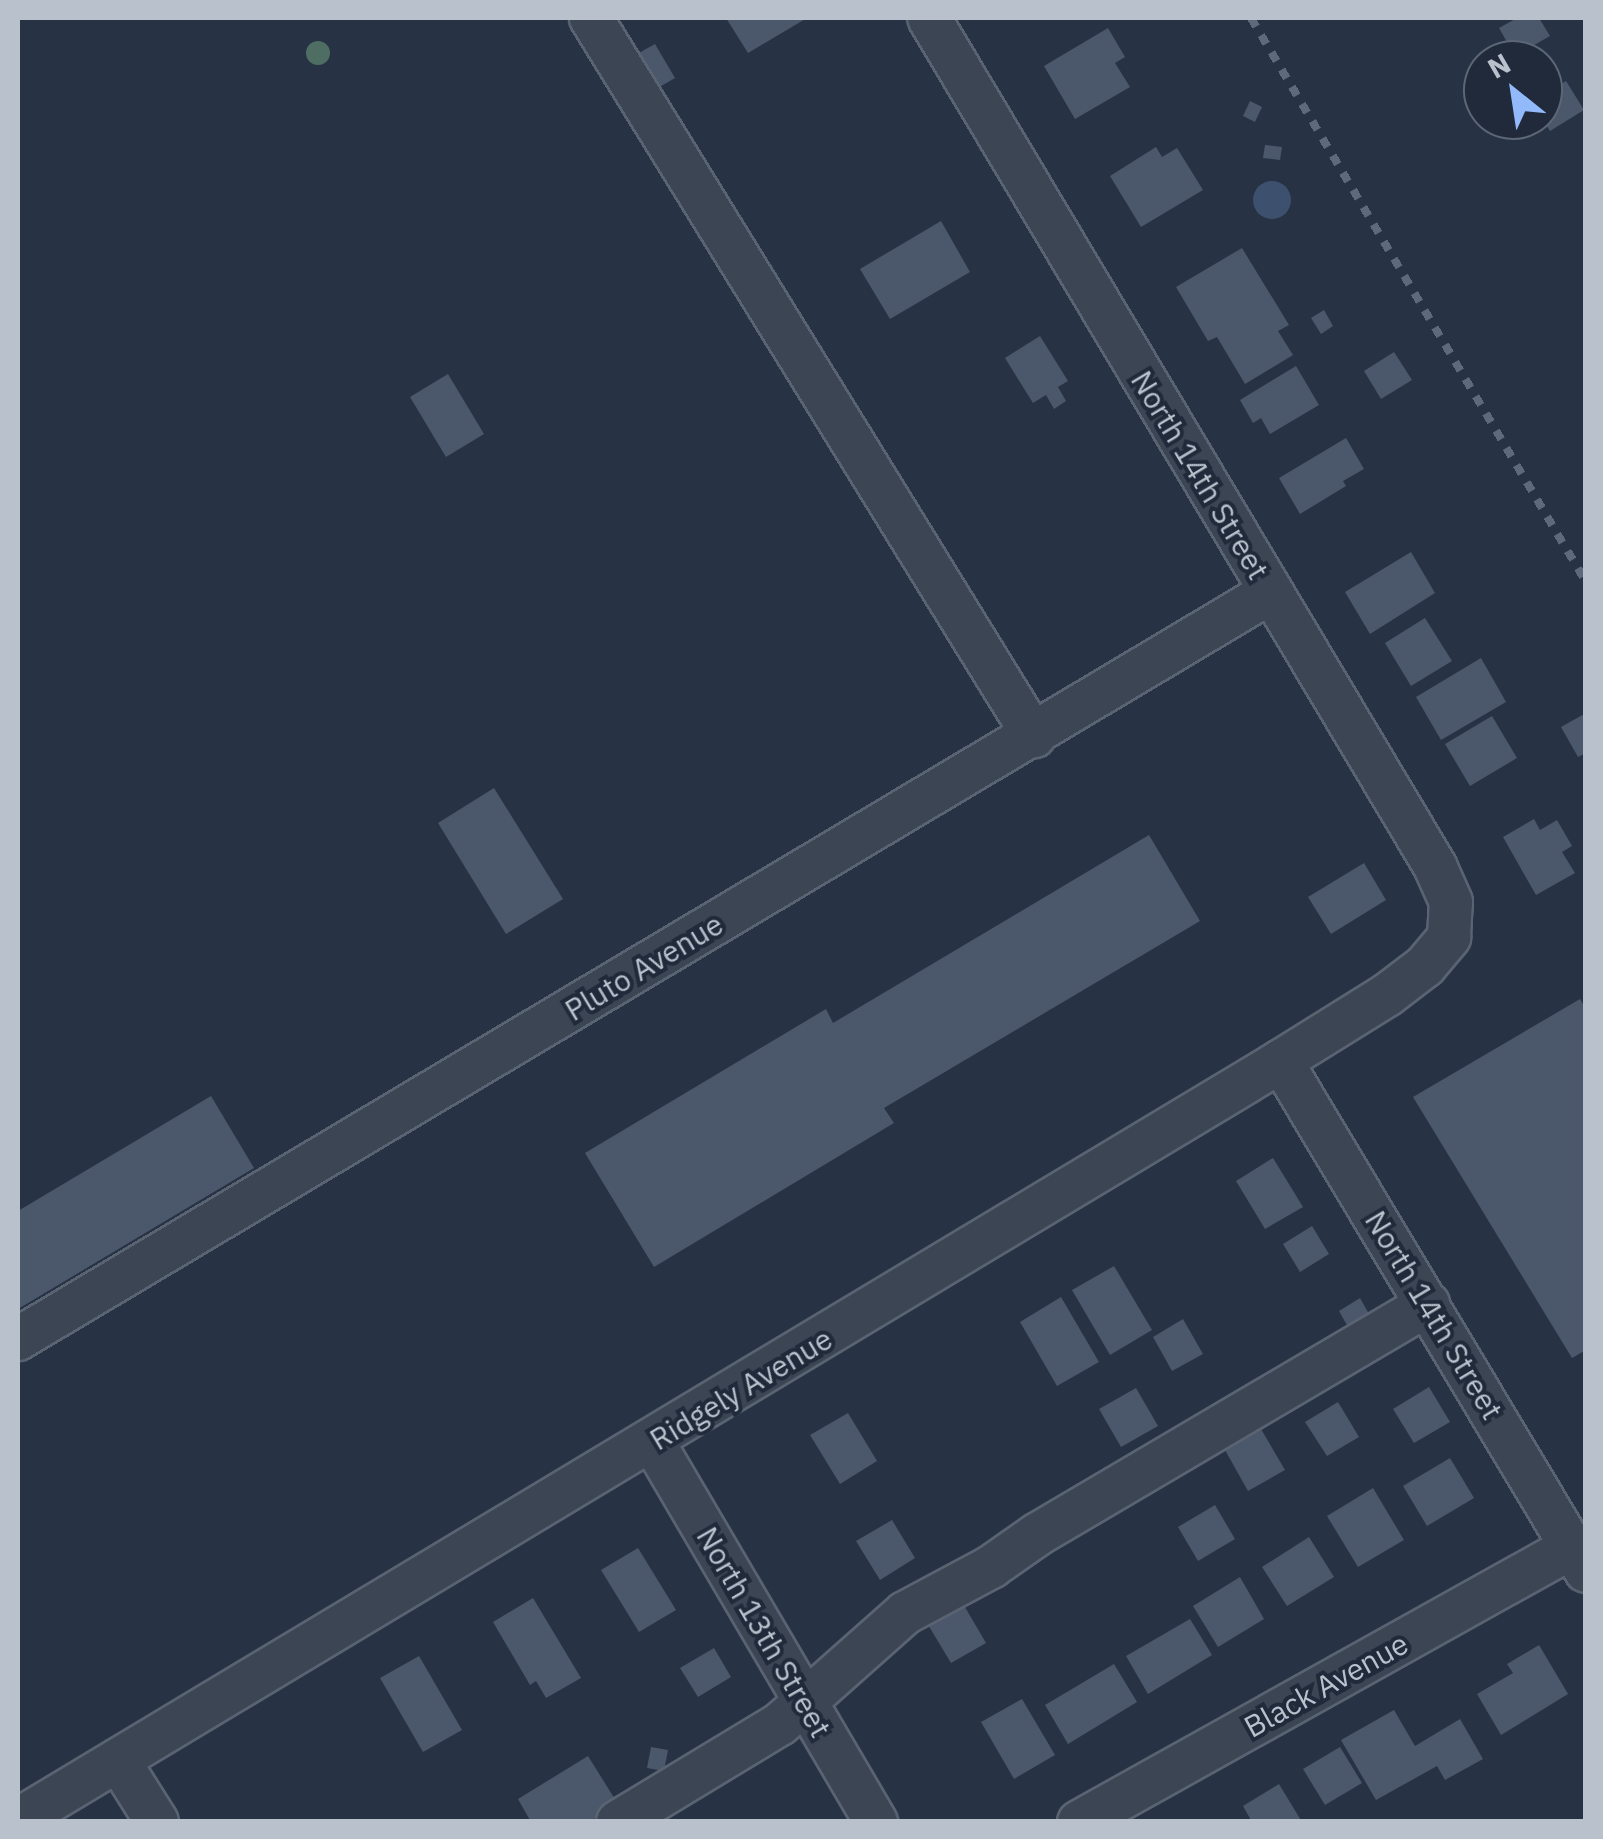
<!DOCTYPE html>
<style>
body{margin:0}
#map{position:relative;width:1603px;height:1839px;overflow:hidden;background:#273345;font-family:"IBM Plex Sans",sans-serif}
div>[style]{position:absolute}
[style*='--x']{left:calc(var(--x)*1px);top:calc(var(--y)*1px);width:calc(var(--w)*1px);rotate:calc(var(--a)*1deg)}
.water>*{inset:0;background:#3d506e}
.round{border-radius:50%}
.building>*{inset:0;background:#4b576b}
.roads{filter:drop-shadow(2px 0 #5a6371) drop-shadow(-2px 0 #5a6371) drop-shadow(0 2px #5a6371) drop-shadow(0 -2px #5a6371)}
.minor>*{height:42px;margin:-21px;padding:0 21px;transform-origin:21px;border-radius:21px;background:#3c4554}
.rail>*{height:8px;margin-top:-4px;transform-origin:0;background:repeating-linear-gradient(90deg,#5e697b 0 10px,transparent 0 20px)}
.trees>*{width:24px;height:24px;margin:-12px;border-radius:50%;background:#4f6e63}
span{translate:-50% -50%;white-space:nowrap;text-align:center;line-height:1.15;-webkit-text-stroke:8px #202a3a;paint-order:stroke}
.street-label{font-size:30px;color:#b9c1cd}
.frame{position:absolute;inset:0;border:20px solid #b9c1cd;pointer-events:none}
.north{position:absolute;left:1463px;top:40px;width:100px;height:100px;box-sizing:border-box;background:#202a3a;border:2px solid #5d6675;border-radius:50%;rotate:330deg;font-size:28px;font-weight:700;line-height:40px;text-align:center;color:#b9c1cd}
.north::after{content:'';display:block;margin:auto;width:35px;height:45px;background:#92b9fa;clip-path:polygon(50% 0,100% 100%,50% 72%,0 100%)}
</style>
<div id="map">
<div class="water">
<i class="round" style="left:1253px;top:181px;width:38px;height:38px"></i>
</div>
<div class="building">
<i style="clip-path:polygon(726px 18px,807px 18px,748px 53px)"></i>
<i style="clip-path:polygon(1517px 18px,1539px 18px,1550px 36px,1515px 56px,1499px 28px)"></i>
<i style="clip-path:polygon(1108px 28px,1125px 57px,1115px 63px,1130px 87px,1075px 119px,1044px 66px)"></i>
<i style="clip-path:polygon(655px 44px,675px 78px,656px 89px,637px 54px)"></i>
<i style="clip-path:polygon(1566px 81px,1584px 110px,1550px 131px,1543px 120px,1543px 96px)"></i>
<i style="clip-path:polygon(1250px 101px,1262px 107px,1255px 122px,1243px 116px)"></i>
<i style="clip-path:polygon(1265px 145px,1282px 147px,1280px 160px,1263px 158px)"></i>
<i style="clip-path:polygon(1156px 147px,1162px 157px,1177px 148px,1203px 190px,1141px 227px,1110px 176px)"></i>
<i style="clip-path:polygon(941px 221px,970px 272px,890px 319px,860px 269px)"></i>
<i style="clip-path:polygon(1242px 248px,1289px 325px,1278px 331px,1293px 355px,1245px 384px,1217px 337px,1208px 341px,1176px 287px)"></i>
<i style="clip-path:polygon(1324px 310px,1333px 326px,1321px 334px,1311px 318px)"></i>
<i style="clip-path:polygon(1040px 336px,1068px 381px,1058px 387px,1066px 401px,1054px 409px,1046px 395px,1033px 403px,1005px 358px)"></i>
<i style="clip-path:polygon(1394px 352px,1412px 380px,1381px 399px,1364px 371px)"></i>
<i style="clip-path:polygon(1296px 366px,1319px 405px,1270px 434px,1261px 418px,1253px 423px,1240px 400px)"></i>
<i style="clip-path:polygon(448px 374px,484px 434px,446px 457px,410px 397px)"></i>
<i style="clip-path:polygon(1346px 438px,1364px 469px,1343px 481px,1346px 486px,1300px 514px,1279px 478px)"></i>
<i style="clip-path:polygon(1411px 552px,1435px 593px,1370px 634px,1345px 592px)"></i>
<i style="clip-path:polygon(1425px 618px,1452px 661px,1411px 686px,1385px 643px)"></i>
<i style="clip-path:polygon(1481px 658px,1506px 702px,1441px 740px,1416px 697px)"></i>
<i style="clip-path:polygon(1586px 713px,1586px 753px,1578px 757px,1561px 727px)"></i>
<i style="clip-path:polygon(1492px 716px,1517px 758px,1470px 786px,1445px 744px)"></i>
<i style="clip-path:polygon(494px 788px,563px 899px,506px 934px,438px 823px)"></i>
<i style="clip-path:polygon(1534px 819px,1540px 830px,1557px 820px,1572px 846px,1562px 852px,1575px 873px,1536px 895px,1503px 837px)"></i>
<i style="clip-path:polygon(1149px 835px,1200px 921px,884px 1108px,894px 1123px,654px 1267px,585px 1153px,826px 1009px,833px 1023px)"></i>
<i style="clip-path:polygon(1364px 863px,1386px 900px,1331px 934px,1308px 897px)"></i>
<i style="clip-path:polygon(1580px 999px,1586px 1009px,1586px 1350px,1572px 1358px,1413px 1097px)"></i>
<i style="clip-path:polygon(211px 1096px,254px 1168px,18px 1309px,18px 1211px)"></i>
<i style="clip-path:polygon(1273px 1158px,1303px 1207px,1265px 1229px,1236px 1181px)"></i>
<i style="clip-path:polygon(1312px 1226px,1329px 1254px,1300px 1272px,1283px 1244px)"></i>
<i style="clip-path:polygon(1114px 1266px,1152px 1330px,1110px 1355px,1072px 1290px)"></i>
<i style="clip-path:polygon(1061px 1297px,1099px 1362px,1057px 1386px,1020px 1322px)"></i>
<i style="clip-path:polygon(1360px 1298px,1373px 1321px,1352px 1334px,1339px 1311px)"></i>
<i style="clip-path:polygon(1183px 1319px,1203px 1354px,1172px 1371px,1153px 1337px)"></i>
<i style="clip-path:polygon(1429px 1387px,1450px 1422px,1414px 1443px,1393px 1409px)"></i>
<i style="clip-path:polygon(1136px 1388px,1158px 1426px,1121px 1447px,1099px 1409px)"></i>
<i style="clip-path:polygon(1338px 1402px,1359px 1437px,1327px 1456px,1305px 1422px)"></i>
<i style="clip-path:polygon(848px 1413px,877px 1461px,840px 1484px,810px 1435px)"></i>
<i style="clip-path:polygon(1261px 1429px,1285px 1470px,1248px 1491px,1225px 1450px)"></i>
<i style="clip-path:polygon(1450px 1458px,1474px 1498px,1427px 1526px,1403px 1486px)"></i>
<i style="clip-path:polygon(1373px 1488px,1404px 1540px,1358px 1567px,1327px 1516px)"></i>
<i style="clip-path:polygon(1215px 1505px,1235px 1539px,1198px 1561px,1178px 1527px)"></i>
<i style="clip-path:polygon(892px 1520px,915px 1558px,880px 1580px,856px 1541px)"></i>
<i style="clip-path:polygon(1309px 1537px,1334px 1577px,1287px 1606px,1262px 1567px)"></i>
<i style="clip-path:polygon(638px 1548px,676px 1610px,639px 1632px,601px 1570px)"></i>
<i style="clip-path:polygon(1240px 1577px,1264px 1619px,1218px 1647px,1193px 1606px)"></i>
<i style="clip-path:polygon(533px 1598px,581px 1678px,546px 1698px,536px 1681px,530px 1685px,493px 1622px)"></i>
<i style="clip-path:polygon(962px 1602px,986px 1643px,951px 1663px,927px 1623px)"></i>
<i style="clip-path:polygon(1190px 1619px,1212px 1655px,1148px 1694px,1126px 1656px)"></i>
<i style="clip-path:polygon(1539px 1645px,1568px 1694px,1501px 1735px,1477px 1694px,1513px 1673px,1507px 1664px)"></i>
<i style="clip-path:polygon(714px 1648px,731px 1677px,698px 1697px,680px 1668px)"></i>
<i style="clip-path:polygon(419px 1656px,462px 1730px,423px 1752px,380px 1678px)"></i>
<i style="clip-path:polygon(1114px 1664px,1137px 1702px,1068px 1744px,1045px 1705px)"></i>
<i style="clip-path:polygon(1022px 1699px,1055px 1755px,1014px 1779px,981px 1722px)"></i>
<i style="clip-path:polygon(1394px 1710px,1415px 1746px,1460px 1719px,1483px 1759px,1445px 1780px,1437px 1766px,1376px 1800px,1341px 1740px)"></i>
<i style="clip-path:polygon(651px 1747px,668px 1750px,664px 1771px,647px 1768px)"></i>
<i style="clip-path:polygon(1340px 1747px,1362px 1783px,1325px 1805px,1303px 1769px)"></i>
<i style="clip-path:polygon(588px 1756px,618px 1804px,589px 1822px,531px 1822px,518px 1799px)"></i>
<i style="clip-path:polygon(1279px 1784px,1302px 1822px,1252px 1822px,1243px 1806px)"></i>
</div>
<div class="roads">
<div class="minor">
<i style="--x:591;--y:18;--w:844;--a:58.33"></i>
<i style="--x:1281;--y:1061;--w:594;--a:59.12"></i>
<i style="--x:18;--y:1339;--w:1457;--a:-30.81"></i>
<i style="--x:653;--y:1442;--w:441;--a:59.6"></i>
<i style="--x:118;--y:1760;--w:73;--a:57.8"></i>
<i style="--x:18;--y:1820;--w:1474;--a:-31"></i>
<i style="--x:1281;--y:1061;--w:125;--a:-31.9"></i>
<i style="--x:1387;--y:995;--w:48;--a:-37.3"></i>
<i style="--x:1425;--y:966;--w:38;--a:-50"></i>
<i style="--x:1449;--y:937;--w:35;--a:-87"></i>
<i style="--x:1451;--y:902;--w:39;--a:-114"></i>
<i style="--x:1435;--y:866;--w:987;--a:-120.82"></i>
<i style="--x:618;--y:1822;--w:189;--a:-31.2"></i>
<i style="--x:780;--y:1724;--w:167;--a:-41.6"></i>
<i style="--x:905;--y:1613;--w:98;--a:-28.1"></i>
<i style="--x:991;--y:1567;--w:57;--a:-35.1"></i>
<i style="--x:1038;--y:1534;--w:453;--a:-30.5"></i>
<i style="--x:1079;--y:1822;--w:565;--a:-29.15"></i>
</div>
</div>
<div class="rail">
<i style="--x:1251;--y:18;--w:656;--a:59.29"></i>
</div>
<div class="trees">
<i style="left:318px;top:53px"></i>
</div>
<div class="street-label">
<span style="left:1200px;top:475px;rotate:59deg">North 14th Street</span>
<span style="left:644px;top:967px;rotate:-31deg">Pluto Avenue</span>
<span style="left:1434px;top:1315px;rotate:59deg">North 14th Street</span>
<span style="left:741px;top:1389px;rotate:-31deg">Ridgely Avenue</span>
<span style="left:764px;top:1632px;rotate:60deg">North 13th Street</span>
<span style="left:1326px;top:1685px;rotate:-29deg">Black Avenue</span>
</div>
<div class="frame"></div>
<div class="north">N</div>
</div>
